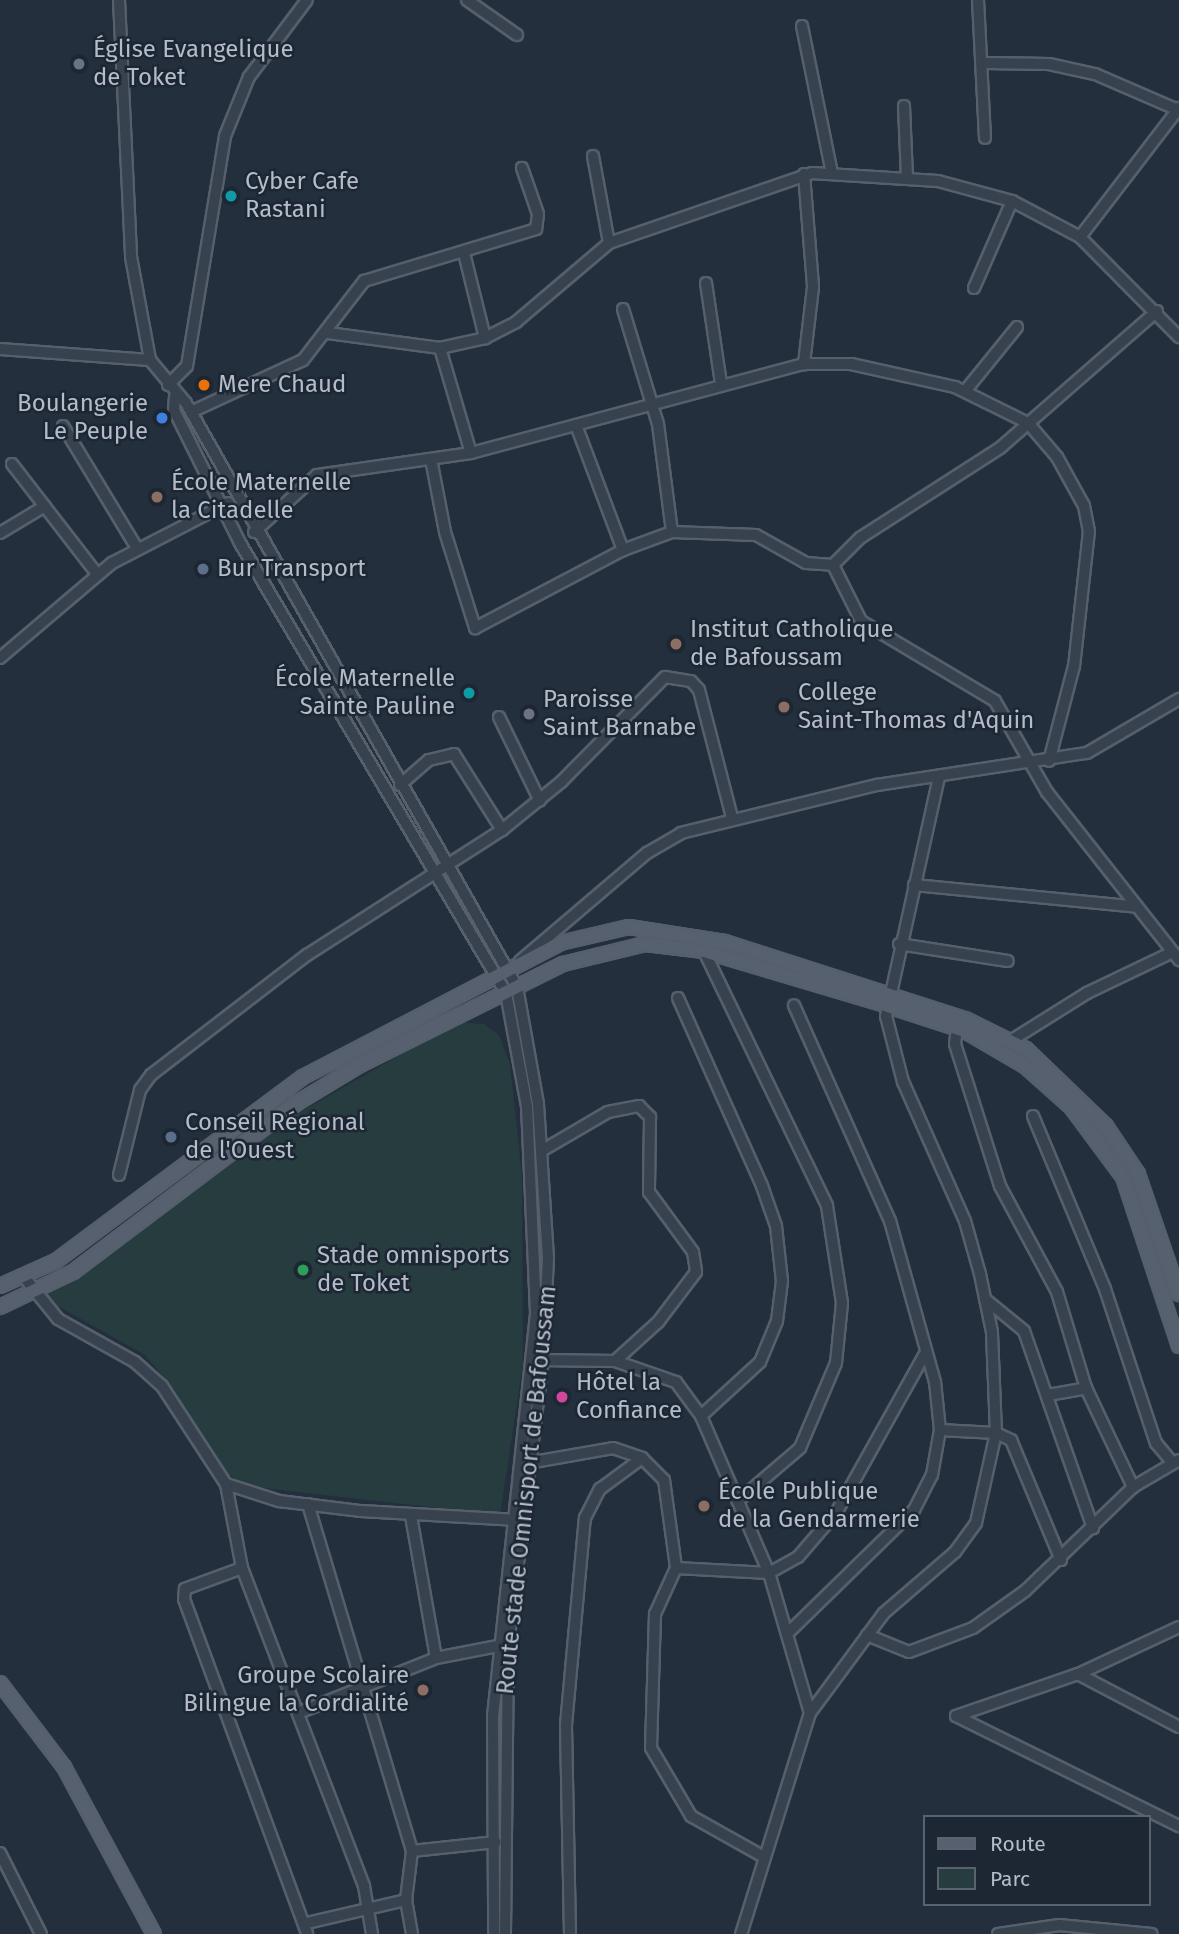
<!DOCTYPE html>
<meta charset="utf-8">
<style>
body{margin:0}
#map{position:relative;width:1179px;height:1934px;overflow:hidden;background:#242f3e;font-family:"Fira Sans",sans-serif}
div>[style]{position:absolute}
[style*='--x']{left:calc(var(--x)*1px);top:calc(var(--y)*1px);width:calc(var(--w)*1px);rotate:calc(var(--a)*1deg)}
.green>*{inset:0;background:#263c3f}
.roads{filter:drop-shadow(2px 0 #565f6c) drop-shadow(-2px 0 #565f6c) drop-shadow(0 2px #565f6c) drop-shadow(0 -2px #565f6c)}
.minor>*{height:10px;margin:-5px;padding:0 5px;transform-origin:5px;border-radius:5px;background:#38414e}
.major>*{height:12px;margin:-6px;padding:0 6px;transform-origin:6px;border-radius:6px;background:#56606e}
.dots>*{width:19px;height:19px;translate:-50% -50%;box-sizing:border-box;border:4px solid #1d2633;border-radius:50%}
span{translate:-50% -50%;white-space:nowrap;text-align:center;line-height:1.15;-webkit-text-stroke:5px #1d2633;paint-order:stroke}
.poi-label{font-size:24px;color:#b4bcc9}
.left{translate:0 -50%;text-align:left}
.right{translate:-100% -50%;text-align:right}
.street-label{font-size:24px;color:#b4bcc9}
.legend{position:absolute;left:923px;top:1815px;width:228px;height:91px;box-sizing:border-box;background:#1d2633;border:2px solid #59626f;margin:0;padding:9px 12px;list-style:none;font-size:21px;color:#b4bcc9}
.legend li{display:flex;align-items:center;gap:14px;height:35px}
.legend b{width:35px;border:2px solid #59626f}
</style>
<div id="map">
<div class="green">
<i style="clip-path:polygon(457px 1022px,484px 1024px,499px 1035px,510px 1064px,522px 1176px,523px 1364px,500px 1515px,246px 1486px,218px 1468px,175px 1391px,145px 1355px,40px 1296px,278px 1125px)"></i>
</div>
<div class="roads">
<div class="minor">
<i style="--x:119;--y:0;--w:257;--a:87.3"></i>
<i style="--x:131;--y:257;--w:105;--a:79.5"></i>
<i style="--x:150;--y:360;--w:56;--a:50.1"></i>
<i style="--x:186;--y:403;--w:671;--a:60.46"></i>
<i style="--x:517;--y:987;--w:119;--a:79.8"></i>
<i style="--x:538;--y:1104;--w:154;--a:86.3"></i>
<i style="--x:548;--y:1258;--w:102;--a:92.8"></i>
<i style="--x:543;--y:1360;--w:288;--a:97"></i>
<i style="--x:508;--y:1646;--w:288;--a:90.6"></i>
<i style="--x:467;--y:0;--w:61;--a:35"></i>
<i style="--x:978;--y:0;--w:138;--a:87.1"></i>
<i style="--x:802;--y:26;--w:150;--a:78.5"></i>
<i style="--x:986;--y:63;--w:63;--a:0.9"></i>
<i style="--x:1049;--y:64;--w:47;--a:12.3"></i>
<i style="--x:1095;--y:74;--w:90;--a:23.4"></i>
<i style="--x:904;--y:106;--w:71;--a:87.6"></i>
<i style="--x:593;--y:156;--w:88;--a:79.6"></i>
<i style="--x:804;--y:174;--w:113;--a:85.4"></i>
<i style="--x:813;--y:287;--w:78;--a:96.7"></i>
<i style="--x:1080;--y:237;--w:163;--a:-52.5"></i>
<i style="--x:464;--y:253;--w:88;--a:76.1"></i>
<i style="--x:706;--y:283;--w:101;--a:81.5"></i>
<i style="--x:974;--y:288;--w:95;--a:-66.4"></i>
<i style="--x:623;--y:309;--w:120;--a:73.1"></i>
<i style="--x:658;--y:424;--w:109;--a:82.6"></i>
<i style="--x:1157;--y:311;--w:208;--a:138.9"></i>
<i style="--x:1000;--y:448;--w:166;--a:147.3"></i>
<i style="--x:860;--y:538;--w:38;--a:135"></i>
<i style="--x:833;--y:565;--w:63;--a:63.4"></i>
<i style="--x:861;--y:621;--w:156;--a:30.8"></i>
<i style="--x:995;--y:701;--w:105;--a:60.3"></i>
<i style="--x:1047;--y:792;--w:214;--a:51.8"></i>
<i style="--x:328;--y:333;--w:113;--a:7.6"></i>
<i style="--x:440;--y:348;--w:46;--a:-12.5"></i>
<i style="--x:485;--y:338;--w:35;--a:-27"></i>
<i style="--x:516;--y:322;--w:122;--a:-40.3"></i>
<i style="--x:609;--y:243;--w:215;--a:-19"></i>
<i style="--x:812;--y:173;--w:126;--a:3.6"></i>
<i style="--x:938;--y:181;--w:77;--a:15.1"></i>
<i style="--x:1012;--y:201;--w:77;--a:27.9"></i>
<i style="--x:1080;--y:237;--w:141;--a:45.3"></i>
<i style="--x:440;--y:348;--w:109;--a:73.6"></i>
<i style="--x:0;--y:349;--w:150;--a:4.2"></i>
<i style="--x:168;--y:385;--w:27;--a:-45"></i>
<i style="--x:187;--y:366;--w:233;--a:-80.6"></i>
<i style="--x:225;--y:136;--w:64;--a:-67.9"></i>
<i style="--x:249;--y:77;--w:96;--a:-53"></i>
<i style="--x:966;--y:390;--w:81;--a:-51"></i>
<i style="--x:175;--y:396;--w:14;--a:94"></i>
<i style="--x:174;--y:410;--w:148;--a:63.6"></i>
<i style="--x:240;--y:543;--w:523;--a:59.41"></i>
<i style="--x:506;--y:993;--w:115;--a:79.5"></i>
<i style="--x:527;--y:1106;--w:208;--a:87.5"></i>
<i style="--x:536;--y:1314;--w:403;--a:96.1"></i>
<i style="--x:493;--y:1715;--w:219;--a:89.7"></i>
<i style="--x:191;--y:412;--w:123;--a:-24.9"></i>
<i style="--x:303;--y:360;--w:100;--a:-52.3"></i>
<i style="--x:364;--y:281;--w:180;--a:-16.8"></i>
<i style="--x:536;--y:229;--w:15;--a:-82"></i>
<i style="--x:538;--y:214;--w:49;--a:-109.2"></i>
<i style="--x:576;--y:425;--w:134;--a:69.4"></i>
<i style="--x:63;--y:426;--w:143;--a:58.8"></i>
<i style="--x:431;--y:459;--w:74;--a:79.1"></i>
<i style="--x:445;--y:532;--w:101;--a:72.6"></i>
<i style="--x:475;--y:628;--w:167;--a:-27.8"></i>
<i style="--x:623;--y:550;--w:52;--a:-20.2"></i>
<i style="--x:672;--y:532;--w:84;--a:2"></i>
<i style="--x:756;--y:535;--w:57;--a:29.2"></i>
<i style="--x:806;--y:563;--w:27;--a:4"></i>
<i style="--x:12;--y:464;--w:139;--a:52.3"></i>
<i style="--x:254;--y:532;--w:85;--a:-42.1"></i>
<i style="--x:317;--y:475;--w:156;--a:-8.1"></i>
<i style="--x:471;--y:453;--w:345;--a:-15"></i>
<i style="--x:804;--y:364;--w:47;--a:0"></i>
<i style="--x:851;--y:364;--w:107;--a:12.5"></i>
<i style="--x:955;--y:387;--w:81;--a:26.3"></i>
<i style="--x:1028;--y:423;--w:45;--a:49.5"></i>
<i style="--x:1057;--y:457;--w:56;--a:61.1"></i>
<i style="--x:1084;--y:506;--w:25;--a:79"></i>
<i style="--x:1089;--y:531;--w:136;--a:96.3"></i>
<i style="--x:1074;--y:666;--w:98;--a:104.7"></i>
<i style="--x:0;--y:533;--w:52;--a:-31"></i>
<i style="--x:0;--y:658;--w:147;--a:-40.3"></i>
<i style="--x:112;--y:563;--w:131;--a:-27.3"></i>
<i style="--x:499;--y:717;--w:93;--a:64"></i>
<i style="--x:400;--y:785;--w:38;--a:-41"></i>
<i style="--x:429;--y:760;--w:26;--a:-13"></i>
<i style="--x:454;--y:754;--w:90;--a:57.7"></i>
<i style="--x:914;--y:885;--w:224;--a:5.6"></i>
<i style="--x:899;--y:944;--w:110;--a:8.9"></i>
<i style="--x:704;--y:951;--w:283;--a:64.2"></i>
<i style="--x:827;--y:1206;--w:98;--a:81.2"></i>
<i style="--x:842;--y:1303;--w:60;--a:95.7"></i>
<i style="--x:836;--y:1363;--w:92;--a:113"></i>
<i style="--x:800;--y:1448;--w:82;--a:139.5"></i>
<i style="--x:520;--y:961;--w:167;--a:-40.4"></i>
<i style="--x:647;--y:853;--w:39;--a:-30"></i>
<i style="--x:681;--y:833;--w:202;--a:-13.8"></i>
<i style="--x:877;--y:785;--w:212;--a:-8.7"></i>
<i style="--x:1087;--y:753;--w:107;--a:-30.4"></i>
<i style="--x:678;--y:998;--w:206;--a:65.9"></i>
<i style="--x:762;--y:1186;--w:42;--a:70.7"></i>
<i style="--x:776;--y:1226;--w:55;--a:83.8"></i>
<i style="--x:782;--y:1281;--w:40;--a:97.1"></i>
<i style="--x:777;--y:1321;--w:44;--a:112.5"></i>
<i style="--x:760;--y:1362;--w:80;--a:137.5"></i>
<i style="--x:957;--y:1029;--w:15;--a:98"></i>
<i style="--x:955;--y:1044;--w:149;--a:72.4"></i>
<i style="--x:1000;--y:1186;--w:120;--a:61.7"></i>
<i style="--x:1057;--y:1292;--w:100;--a:73.2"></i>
<i style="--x:1086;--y:1388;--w:110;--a:64.6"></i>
<i style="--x:1012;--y:1040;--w:89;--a:-32.1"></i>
<i style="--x:1087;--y:993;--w:95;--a:-25.5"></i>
<i style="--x:1033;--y:1116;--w:187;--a:67.4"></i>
<i style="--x:1105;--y:1289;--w:162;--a:71.7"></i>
<i style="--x:1156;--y:1443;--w:25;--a:50"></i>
<i style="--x:543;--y:1150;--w:75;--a:-30.3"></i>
<i style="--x:608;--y:1112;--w:32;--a:-11"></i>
<i style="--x:639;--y:1106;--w:16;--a:45"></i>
<i style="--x:650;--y:1117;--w:75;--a:90.8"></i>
<i style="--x:649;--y:1192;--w:74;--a:53.7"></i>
<i style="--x:693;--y:1252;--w:20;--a:81"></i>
<i style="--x:696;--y:1272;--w:63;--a:127.2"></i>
<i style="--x:658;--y:1322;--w:58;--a:137.8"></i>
<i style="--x:119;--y:1175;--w:88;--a:-76.1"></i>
<i style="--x:140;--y:1090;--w:19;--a:-54"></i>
<i style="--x:151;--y:1075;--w:197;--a:-37.6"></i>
<i style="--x:307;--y:955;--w:232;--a:-32.7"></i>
<i style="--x:502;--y:830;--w:76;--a:-39.1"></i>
<i style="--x:561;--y:782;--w:148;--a:-45.3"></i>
<i style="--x:665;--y:677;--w:26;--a:9"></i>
<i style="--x:691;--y:681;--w:12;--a:48"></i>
<i style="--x:699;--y:690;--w:132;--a:75.5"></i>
<i style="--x:24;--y:1277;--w:54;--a:51"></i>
<i style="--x:58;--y:1319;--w:88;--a:29.2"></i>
<i style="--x:135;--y:1362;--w:36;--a:42"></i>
<i style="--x:162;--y:1386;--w:117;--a:56.9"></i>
<i style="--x:226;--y:1484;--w:56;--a:17.8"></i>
<i style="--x:279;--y:1501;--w:83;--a:7"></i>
<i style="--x:361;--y:1511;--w:157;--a:3.3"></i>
<i style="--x:985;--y:1299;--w:50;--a:39.4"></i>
<i style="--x:1024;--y:1331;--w:209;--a:70.7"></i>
<i style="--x:539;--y:1360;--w:76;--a:0.8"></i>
<i style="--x:615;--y:1361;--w:65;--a:19"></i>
<i style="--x:676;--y:1382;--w:42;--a:53.7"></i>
<i style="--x:701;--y:1416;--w:171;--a:66.6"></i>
<i style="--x:769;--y:1573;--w:146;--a:73.7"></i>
<i style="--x:810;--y:1713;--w:232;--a:107.3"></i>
<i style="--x:1048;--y:1395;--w:39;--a:-10"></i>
<i style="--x:940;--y:1430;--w:56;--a:3.1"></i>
<i style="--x:996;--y:1433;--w:17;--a:25"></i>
<i style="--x:1011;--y:1440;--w:130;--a:67.4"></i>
<i style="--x:528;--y:1463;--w:86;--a:-10"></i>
<i style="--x:613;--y:1448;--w:31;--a:19"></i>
<i style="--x:642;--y:1458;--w:31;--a:45"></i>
<i style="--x:664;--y:1480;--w:89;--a:82.2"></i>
<i style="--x:676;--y:1568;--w:93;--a:3.1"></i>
<i style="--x:769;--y:1573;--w:33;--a:-29"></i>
<i style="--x:798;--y:1557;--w:58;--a:-49.2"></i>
<i style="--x:836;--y:1513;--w:184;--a:-60.8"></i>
<i style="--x:226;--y:1484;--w:86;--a:79.2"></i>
<i style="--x:242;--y:1568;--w:341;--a:69"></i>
<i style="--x:364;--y:1886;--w:49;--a:80.5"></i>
<i style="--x:308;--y:1504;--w:362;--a:73.3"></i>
<i style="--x:412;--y:1851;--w:49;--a:97"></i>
<i style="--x:406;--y:1900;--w:35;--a:80"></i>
<i style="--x:411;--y:1516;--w:144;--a:80"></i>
<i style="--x:242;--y:1568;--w:61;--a:159.8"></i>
<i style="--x:185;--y:1589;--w:10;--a:96"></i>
<i style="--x:184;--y:1599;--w:357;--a:69.8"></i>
<i style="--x:676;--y:1568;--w:51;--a:114.5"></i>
<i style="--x:655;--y:1614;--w:134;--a:91.7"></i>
<i style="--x:651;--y:1748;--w:79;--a:59.5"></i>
<i style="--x:691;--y:1816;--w:84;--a:29.3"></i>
<i style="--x:1179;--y:1627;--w:111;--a:155"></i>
<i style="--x:1078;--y:1674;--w:129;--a:161"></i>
<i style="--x:956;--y:1716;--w:249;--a:26.3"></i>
<i style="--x:789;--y:1632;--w:175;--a:-44.3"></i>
<i style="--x:914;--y:1510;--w:39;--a:-63"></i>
<i style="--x:932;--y:1475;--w:46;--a:-79.9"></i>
<i style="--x:940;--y:1430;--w:48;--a:-95.9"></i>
<i style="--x:935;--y:1382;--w:167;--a:-105.6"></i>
<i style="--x:890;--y:1221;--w:236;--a:-114"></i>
<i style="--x:867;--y:1635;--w:45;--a:22"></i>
<i style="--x:909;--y:1652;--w:68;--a:-20.6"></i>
<i style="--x:973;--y:1628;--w:64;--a:-35.4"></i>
<i style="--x:1025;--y:1591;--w:150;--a:-43.9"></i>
<i style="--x:1133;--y:1487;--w:53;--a:-30.4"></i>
<i style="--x:1078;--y:1674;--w:114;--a:27.7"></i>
<i style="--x:298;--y:1713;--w:149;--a:-21.7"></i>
<i style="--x:436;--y:1658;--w:63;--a:-11"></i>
<i style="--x:810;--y:1713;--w:124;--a:-53.5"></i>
<i style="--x:884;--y:1613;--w:94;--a:-40.7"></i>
<i style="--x:955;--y:1552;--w:36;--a:-54"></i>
<i style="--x:976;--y:1523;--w:92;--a:-77.5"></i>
<i style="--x:996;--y:1433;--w:101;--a:-92.3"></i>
<i style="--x:992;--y:1332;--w:59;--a:-101.7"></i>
<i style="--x:980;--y:1274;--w:55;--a:-105.8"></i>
<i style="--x:965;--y:1221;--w:152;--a:-114"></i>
<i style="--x:903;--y:1082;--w:68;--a:-104.4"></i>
<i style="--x:886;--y:1016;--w:246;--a:-77.5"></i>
<i style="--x:412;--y:1851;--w:84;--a:-6.1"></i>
<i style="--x:0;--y:1853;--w:91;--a:63.2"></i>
<i style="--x:307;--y:1923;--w:102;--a:-13.1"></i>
<i style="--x:570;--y:1934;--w:209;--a:-91.1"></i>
<i style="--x:566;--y:1725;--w:208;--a:-84.8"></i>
<i style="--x:585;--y:1518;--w:33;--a:-63"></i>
<i style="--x:600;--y:1489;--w:52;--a:-36.4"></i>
<i style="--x:998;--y:1934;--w:62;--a:-8.4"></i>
<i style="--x:1059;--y:1925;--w:93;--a:5.5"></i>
</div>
<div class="major">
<i style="--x:0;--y:1286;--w:61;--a:-24.1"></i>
<i style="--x:56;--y:1261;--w:308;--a:-36.7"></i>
<i style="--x:303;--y:1077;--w:290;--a:-27.5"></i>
<i style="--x:560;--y:943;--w:71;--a:-13.1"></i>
<i style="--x:629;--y:927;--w:97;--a:8.9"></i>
<i style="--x:725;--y:942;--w:252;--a:17.8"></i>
<i style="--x:965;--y:1019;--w:68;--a:26.2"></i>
<i style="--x:1026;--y:1049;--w:111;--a:43.9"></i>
<i style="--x:1106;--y:1126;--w:58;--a:56.3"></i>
<i style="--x:1138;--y:1174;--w:127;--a:71.1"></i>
<i style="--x:0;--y:1307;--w:81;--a:-25.6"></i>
<i style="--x:73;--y:1272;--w:281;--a:-37"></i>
<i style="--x:297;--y:1103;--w:74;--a:-31.1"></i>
<i style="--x:360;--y:1065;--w:227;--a:-26.5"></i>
<i style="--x:563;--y:964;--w:84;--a:-13.7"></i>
<i style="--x:645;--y:944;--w:59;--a:6.8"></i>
<i style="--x:704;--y:951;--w:192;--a:16.6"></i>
<i style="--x:888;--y:1006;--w:81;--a:18"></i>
<i style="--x:965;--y:1031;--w:69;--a:30.3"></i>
<i style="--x:1025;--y:1066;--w:62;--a:41.7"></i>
<i style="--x:1071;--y:1107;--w:87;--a:53.4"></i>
<i style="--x:1123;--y:1177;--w:178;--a:71.7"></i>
<i style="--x:0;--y:1683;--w:106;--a:52.7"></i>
<i style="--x:64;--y:1767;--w:190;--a:61.7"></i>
</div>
</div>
<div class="dots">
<i style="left:79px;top:64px;background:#6b7280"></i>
<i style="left:231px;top:196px;background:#0f9aa8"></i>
<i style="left:204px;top:385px;background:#e8710a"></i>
<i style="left:162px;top:418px;background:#3f7fe0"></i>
<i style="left:157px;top:497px;background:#8d6e63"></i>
<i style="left:203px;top:569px;background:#5c6f8a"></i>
<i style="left:676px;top:644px;background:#8d6e63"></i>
<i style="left:469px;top:693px;background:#0f9aa8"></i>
<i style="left:784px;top:707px;background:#8d6e63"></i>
<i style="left:529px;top:714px;background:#6b7280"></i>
<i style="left:171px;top:1137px;background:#5c6f8a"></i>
<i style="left:303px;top:1270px;background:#2e9e5b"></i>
<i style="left:562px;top:1397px;background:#d1479c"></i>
<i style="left:704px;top:1506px;background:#8d6e63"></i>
<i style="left:423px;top:1690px;background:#8d6e63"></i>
</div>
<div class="poi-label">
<span class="left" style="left:93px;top:64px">Église Evangelique<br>de Toket</span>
<span class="left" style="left:245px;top:196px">Cyber Cafe<br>Rastani</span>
<span class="left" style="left:218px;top:385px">Mere Chaud</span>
<span class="right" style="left:148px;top:418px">Boulangerie<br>Le Peuple</span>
<span class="left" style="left:171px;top:497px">École Maternelle<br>la Citadelle</span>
<span class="left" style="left:217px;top:569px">Bur Transport</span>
<span class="left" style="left:690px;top:644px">Institut Catholique<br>de Bafoussam</span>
<span class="right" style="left:455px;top:693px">École Maternelle<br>Sainte Pauline</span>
<span class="left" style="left:798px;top:707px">College<br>Saint-Thomas d'Aquin</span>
<span class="left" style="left:543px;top:714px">Paroisse<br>Saint Barnabe</span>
<span class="left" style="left:185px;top:1137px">Conseil Régional<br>de l'Ouest</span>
<span class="left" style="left:317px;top:1270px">Stade omnisports<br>de Toket</span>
<span class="left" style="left:576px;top:1397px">Hôtel la<br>Confiance</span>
<span class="left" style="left:718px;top:1506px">École Publique<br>de la Gendarmerie</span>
<span class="right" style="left:409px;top:1690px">Groupe Scolaire<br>Bilingue la Cordialité</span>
</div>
<div class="street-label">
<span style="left:527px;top:1490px;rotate:-84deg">Route stade Omnisport de Bafoussam</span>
</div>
<ul class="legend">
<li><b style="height:9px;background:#56606e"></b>Route</li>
<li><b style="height:19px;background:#263c3f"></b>Parc</li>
</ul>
</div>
